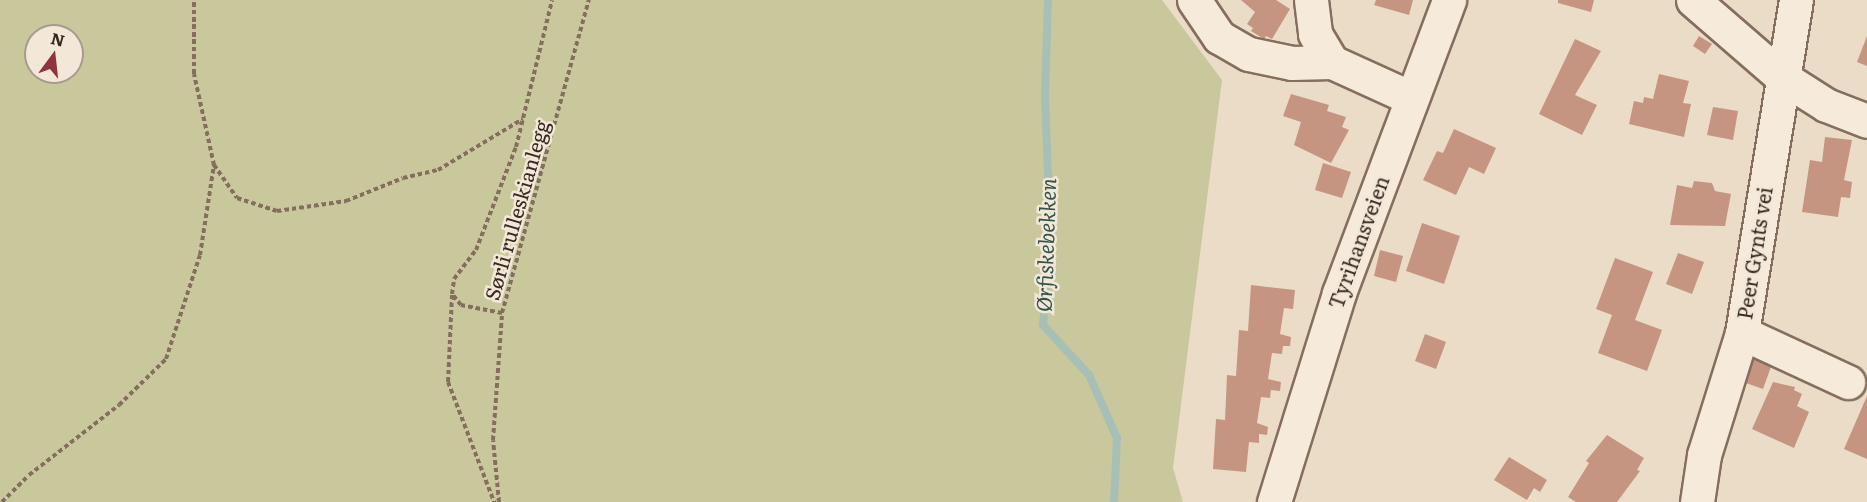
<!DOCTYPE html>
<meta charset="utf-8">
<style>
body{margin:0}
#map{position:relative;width:1867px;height:502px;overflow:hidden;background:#ebdcc8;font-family:Literata,serif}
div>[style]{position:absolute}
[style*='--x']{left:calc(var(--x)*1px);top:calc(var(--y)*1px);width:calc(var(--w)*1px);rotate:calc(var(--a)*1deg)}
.green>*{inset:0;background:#c8c89c}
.stream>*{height:8px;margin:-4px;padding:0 4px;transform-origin:4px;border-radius:4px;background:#a8bfb6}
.building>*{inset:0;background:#c69581}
.path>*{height:4px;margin-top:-2px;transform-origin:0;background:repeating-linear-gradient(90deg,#856e5e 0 4.5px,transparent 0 7.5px)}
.roads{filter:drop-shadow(2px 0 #856e5e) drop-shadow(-2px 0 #856e5e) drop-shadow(0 2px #856e5e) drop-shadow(0 -2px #856e5e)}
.minor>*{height:33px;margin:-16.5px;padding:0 16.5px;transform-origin:16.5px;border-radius:16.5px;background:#f6eadb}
span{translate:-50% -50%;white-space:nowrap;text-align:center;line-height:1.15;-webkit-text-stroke:5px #f3e7d7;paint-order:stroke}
.street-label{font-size:20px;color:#372921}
.water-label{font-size:21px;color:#31554e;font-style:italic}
.north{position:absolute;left:24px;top:24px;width:60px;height:60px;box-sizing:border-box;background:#f3e7d7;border:2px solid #a89b8e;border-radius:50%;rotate:15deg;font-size:16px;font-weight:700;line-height:24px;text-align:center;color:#372921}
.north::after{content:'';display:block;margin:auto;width:21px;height:27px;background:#8f3340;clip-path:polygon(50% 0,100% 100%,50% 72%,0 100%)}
</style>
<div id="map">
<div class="green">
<i style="clip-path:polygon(evenodd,0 0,1162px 0,1222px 80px,1173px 468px,1183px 502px,0 502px,0 0,36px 36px,72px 36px,72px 72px,36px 72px,36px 36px)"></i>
</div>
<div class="stream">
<i style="--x:1048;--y:0;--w:96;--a:91.8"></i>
<i style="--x:1045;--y:96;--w:130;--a:87.8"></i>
<i style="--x:1050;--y:226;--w:99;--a:94"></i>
<i style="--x:1043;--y:325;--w:68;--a:47.4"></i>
<i style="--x:1089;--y:375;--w:69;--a:66"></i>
<i style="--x:1117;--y:438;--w:64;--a:92.7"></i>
</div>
<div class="building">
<i style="clip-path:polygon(1241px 0,1276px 0,1290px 9px,1272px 39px,1266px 36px,1264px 39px,1251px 31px,1253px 28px,1247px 24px,1255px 12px)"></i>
<i style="clip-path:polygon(1376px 0,1413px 0,1409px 15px,1374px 5px)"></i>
<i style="clip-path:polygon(1558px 0,1594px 0,1591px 12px,1558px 3px)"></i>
<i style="clip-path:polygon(1699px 36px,1712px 44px,1705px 54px,1693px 46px)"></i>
<i style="clip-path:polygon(1867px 36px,1867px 66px,1857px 62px)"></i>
<i style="clip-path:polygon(1575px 39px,1601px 51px,1575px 95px,1597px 105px,1582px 135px,1539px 114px)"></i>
<i style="clip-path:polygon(1659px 74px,1689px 81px,1683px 103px,1691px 104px,1684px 137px,1629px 124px,1634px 101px,1643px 103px,1644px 97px,1653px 99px)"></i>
<i style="clip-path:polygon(1291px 94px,1329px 105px,1327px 111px,1346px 117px,1342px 127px,1349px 130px,1331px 163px,1294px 145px,1301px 122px,1283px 116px)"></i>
<i style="clip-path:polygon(1713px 107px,1738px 111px,1733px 140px,1707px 135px)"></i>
<i style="clip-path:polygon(1454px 129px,1496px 148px,1484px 174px,1469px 167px,1456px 195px,1423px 180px,1437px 151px,1443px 153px)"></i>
<i style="clip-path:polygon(1825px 137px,1852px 140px,1844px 180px,1852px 182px,1850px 198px,1841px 197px,1838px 217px,1802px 212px,1810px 160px,1822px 162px)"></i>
<i style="clip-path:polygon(1323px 163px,1351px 172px,1342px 198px,1315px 190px)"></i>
<i style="clip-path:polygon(1694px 181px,1712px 183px,1715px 191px,1731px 194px,1725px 226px,1670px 225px,1677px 185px,1692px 188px)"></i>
<i style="clip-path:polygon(1422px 223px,1460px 236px,1444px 284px,1406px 271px)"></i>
<i style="clip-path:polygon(1380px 250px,1403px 256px,1396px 282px,1374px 276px)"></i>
<i style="clip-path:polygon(1678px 253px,1704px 262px,1692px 294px,1666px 284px)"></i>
<i style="clip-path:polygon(1615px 258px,1653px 272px,1635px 320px,1662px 330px,1647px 371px,1598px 353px,1612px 315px,1596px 309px)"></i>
<i style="clip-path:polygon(1251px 285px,1295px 290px,1293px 309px,1284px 308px,1280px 334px,1291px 337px,1290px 346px,1283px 346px,1282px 354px,1272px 353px,1268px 379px,1281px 382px,1280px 391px,1271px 390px,1270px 398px,1261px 397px,1257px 423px,1268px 427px,1267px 435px,1259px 434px,1259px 443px,1249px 442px,1246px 472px,1213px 469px,1216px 419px,1225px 420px,1227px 375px,1236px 376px,1239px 330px,1248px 331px)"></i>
<i style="clip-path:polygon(1425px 334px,1446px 342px,1436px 369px,1415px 361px)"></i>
<i style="clip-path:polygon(1751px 357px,1772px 364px,1763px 389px,1743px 382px)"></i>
<i style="clip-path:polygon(1773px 382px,1795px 387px,1794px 390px,1802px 394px,1797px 406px,1809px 412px,1794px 448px,1752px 429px)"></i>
<i style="clip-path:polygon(1867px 396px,1867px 459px,1844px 449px)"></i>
<i style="clip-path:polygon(1607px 435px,1644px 458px,1637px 470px,1640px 471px,1617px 502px,1576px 502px,1568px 497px,1589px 463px,1586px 461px)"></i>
<i style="clip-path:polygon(1509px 457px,1547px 480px,1540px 492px,1534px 488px,1527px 500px,1494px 480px)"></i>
</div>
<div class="path">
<i style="--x:214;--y:165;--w:40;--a:55.1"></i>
<i style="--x:237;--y:198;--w:42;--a:18"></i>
<i style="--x:277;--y:211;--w:70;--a:-8.2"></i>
<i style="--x:346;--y:201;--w:61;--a:-22"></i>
<i style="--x:403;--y:178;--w:36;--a:-13"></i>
<i style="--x:438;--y:170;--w:99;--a:-31"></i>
<i style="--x:452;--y:295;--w:87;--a:92.6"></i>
<i style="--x:448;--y:382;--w:129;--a:69"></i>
<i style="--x:502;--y:313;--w:42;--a:-169"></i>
<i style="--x:461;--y:305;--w:14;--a:-129"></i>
<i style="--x:452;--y:294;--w:15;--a:-82"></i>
<i style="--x:454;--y:279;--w:36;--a:-53"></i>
<i style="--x:476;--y:250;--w:110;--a:-68.8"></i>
<i style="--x:516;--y:147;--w:151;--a:-76.2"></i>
<i style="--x:2;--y:502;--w:38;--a:-45"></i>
<i style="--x:29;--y:475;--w:114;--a:-37.9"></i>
<i style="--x:119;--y:405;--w:66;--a:-44.4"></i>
<i style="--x:166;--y:359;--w:109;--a:-71.9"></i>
<i style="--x:200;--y:255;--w:91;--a:-81.2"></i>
<i style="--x:214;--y:165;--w:93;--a:-102.4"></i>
<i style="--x:194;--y:74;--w:74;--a:-90"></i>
<i style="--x:499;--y:502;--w:62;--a:-95.5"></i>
<i style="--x:493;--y:440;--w:127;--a:-85.9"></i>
<i style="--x:502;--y:313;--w:325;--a:-74.5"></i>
</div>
<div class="roads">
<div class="minor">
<i style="--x:1194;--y:0;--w:45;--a:56"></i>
<i style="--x:1219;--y:37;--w:34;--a:30"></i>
<i style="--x:1249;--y:54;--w:44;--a:11.8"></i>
<i style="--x:1292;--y:63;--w:40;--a:-1.4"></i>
<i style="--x:1311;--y:0;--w:34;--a:83"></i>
<i style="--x:1315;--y:34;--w:33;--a:59"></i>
<i style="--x:1332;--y:62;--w:87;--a:24.5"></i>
<i style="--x:1693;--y:0;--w:118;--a:40.9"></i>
<i style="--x:1782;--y:77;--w:52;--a:32.5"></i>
<i style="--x:1826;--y:105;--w:44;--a:21.3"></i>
<i style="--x:1742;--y:333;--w:117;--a:24.8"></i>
<i style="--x:1274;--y:502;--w:219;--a:-72.7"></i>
<i style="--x:1339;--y:293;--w:313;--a:-69.4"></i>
<i style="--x:1697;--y:502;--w:48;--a:-81.5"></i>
<i style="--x:1704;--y:455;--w:128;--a:-72.7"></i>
<i style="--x:1742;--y:333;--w:337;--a:-80.8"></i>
</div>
</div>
<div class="street-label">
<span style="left:516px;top:210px;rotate:-74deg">Sørli rulleskianlegg</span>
<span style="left:1358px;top:242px;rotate:-70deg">Tyrihansveien</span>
<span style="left:1754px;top:253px;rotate:-81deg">Peer Gynts vei</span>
</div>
<div class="water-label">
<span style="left:1045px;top:245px;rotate:-88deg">Ørfiskebekken</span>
</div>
<div class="north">N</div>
</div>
